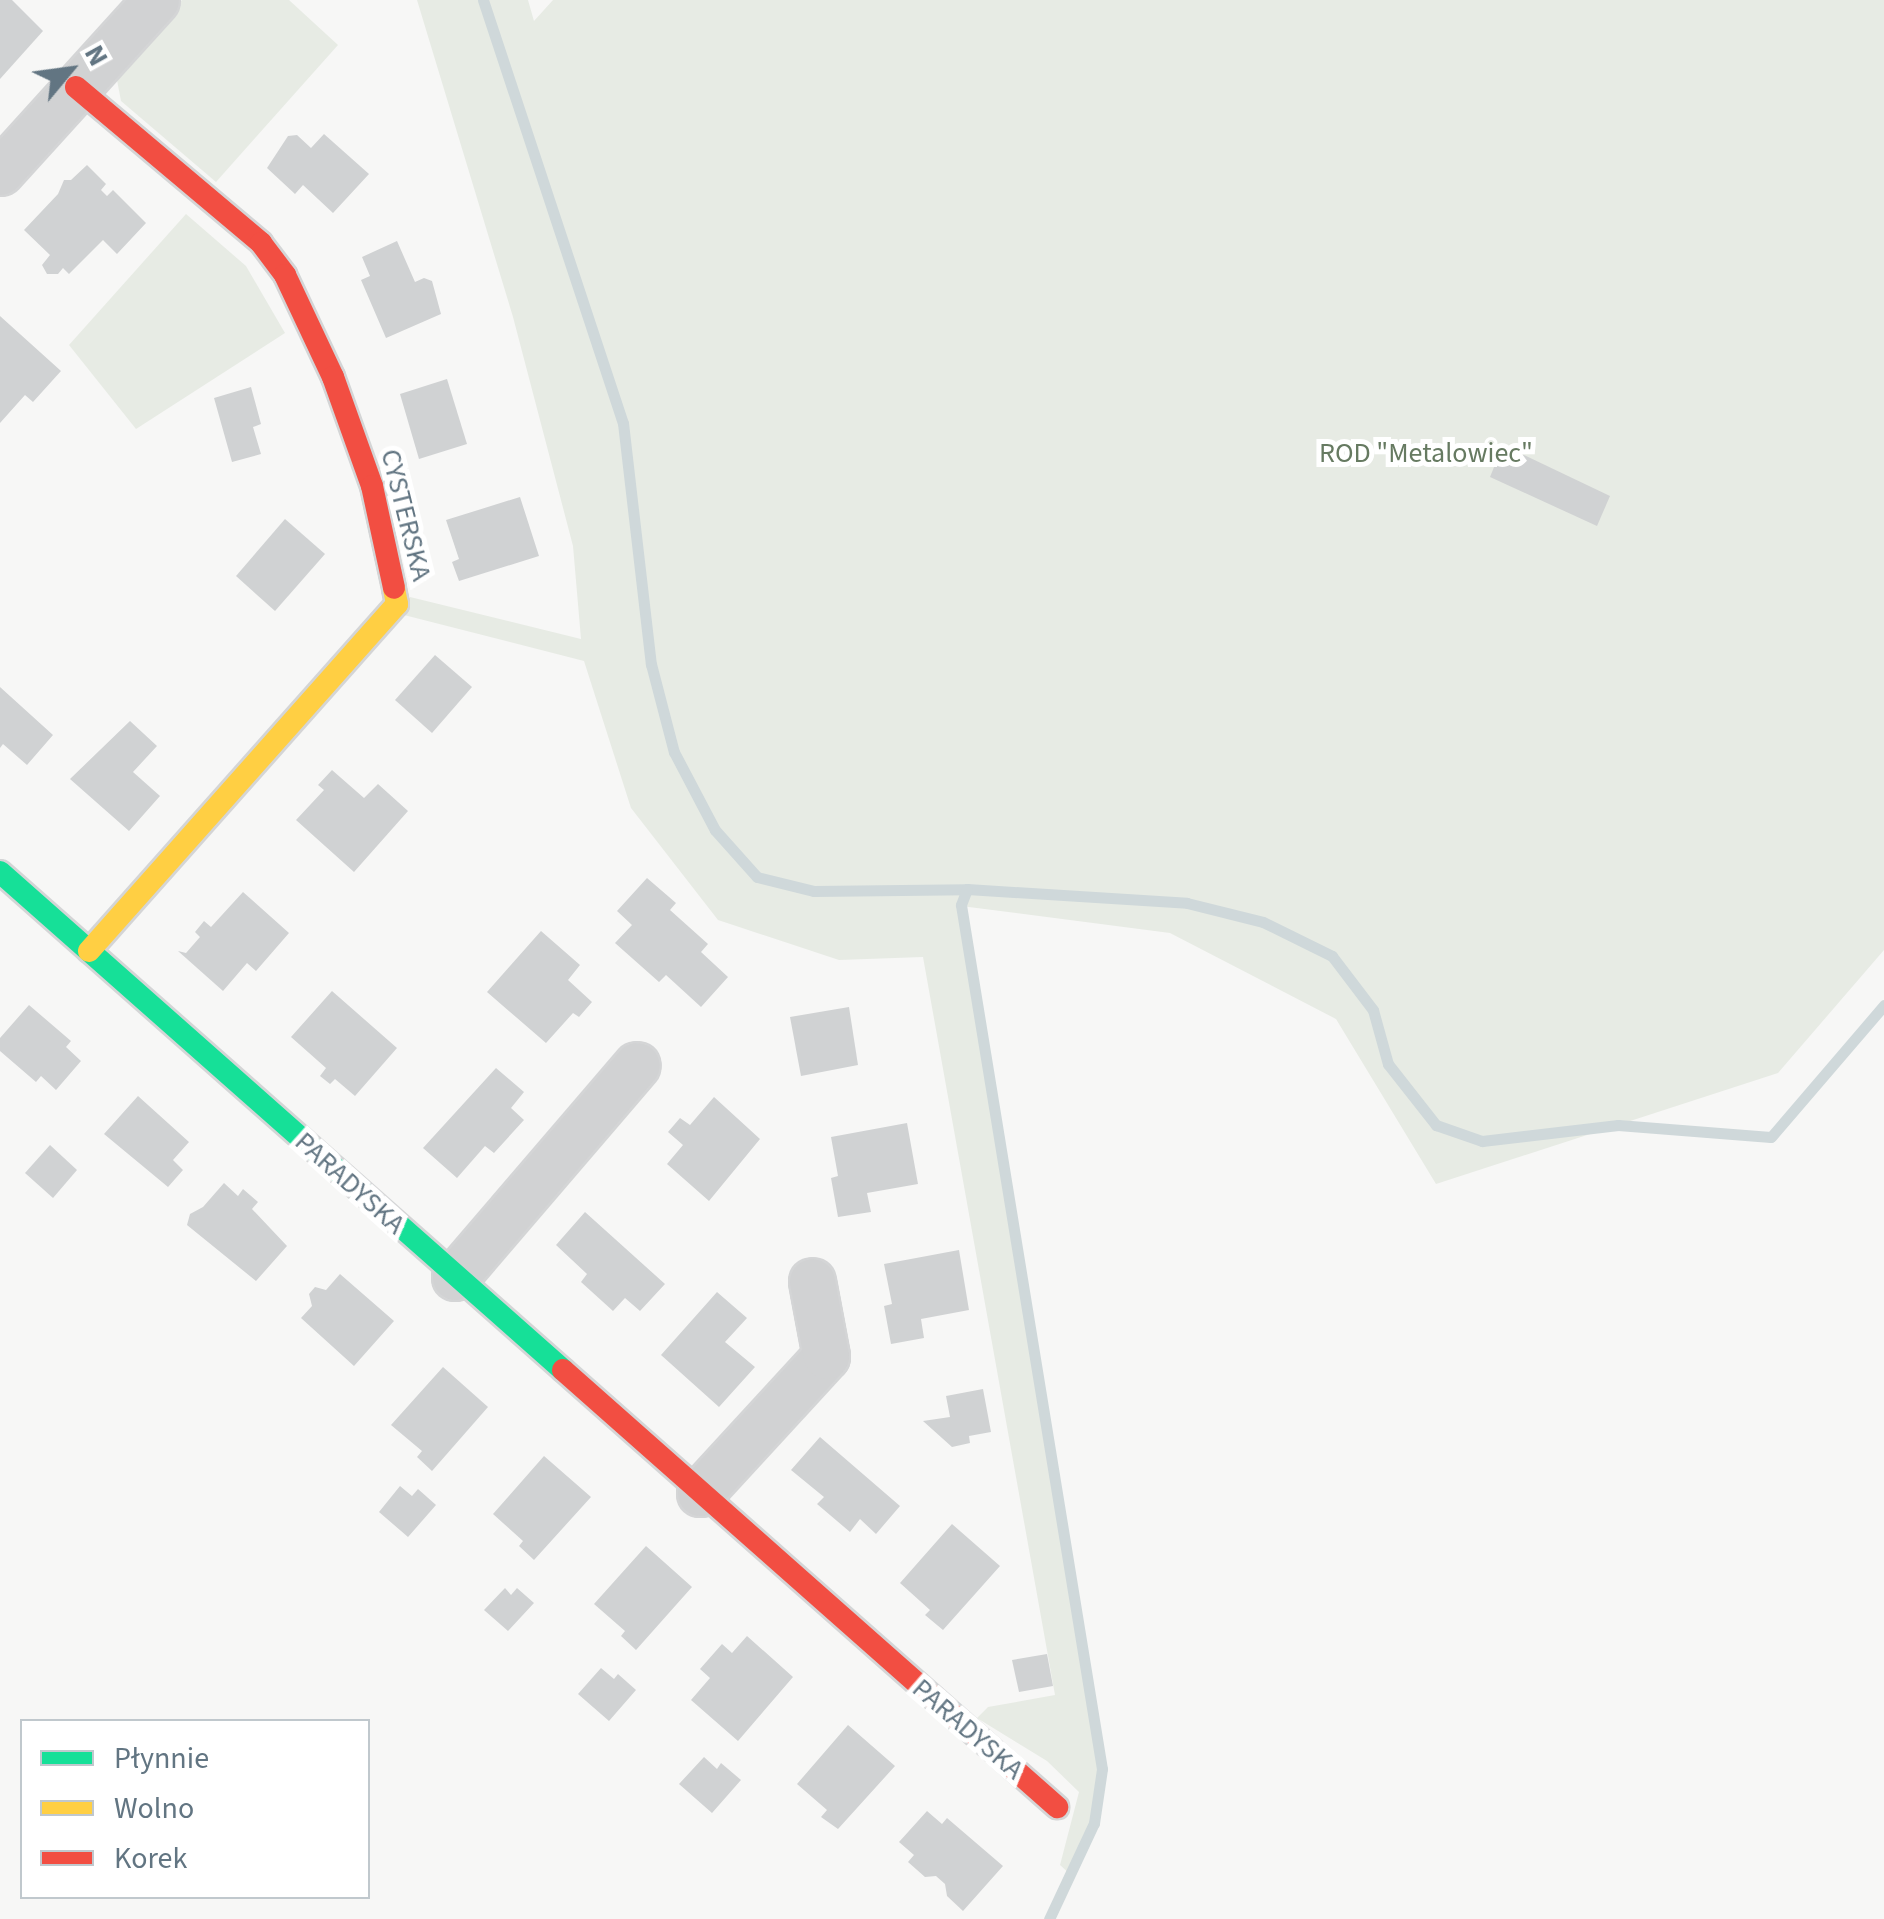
<!DOCTYPE html>
<meta charset="utf-8">
<style>
body{margin:0}
#map{position:relative;width:1884px;height:1919px;overflow:hidden;background:#f7f7f6;font-family:"Source Sans 3",sans-serif}
div>[style]{position:absolute}
[style*='--x']{left:calc(var(--x)*1px);top:calc(var(--y)*1px);width:calc(var(--w)*1px);rotate:calc(var(--a)*1deg)}
.green>*{inset:0;background:#e7ebe4}
.stream>*{height:11px;margin:-5.5px;padding:0 5.5px;transform-origin:5.5px;border-radius:5.5px;background:#cfd8da}
.building>*{inset:0;background:#d0d2d3}
.roads{filter:drop-shadow(2px 0 #d4d5d6) drop-shadow(-2px 0 #d4d5d6) drop-shadow(0 2px #d4d5d6) drop-shadow(0 -2px #d4d5d6)}
.street>*{height:45px;margin:-22.5px;padding:0 22.5px;transform-origin:22.5px;border-radius:22.5px;background:#d1d2d3}
.fast>*{height:22px;margin:-11px;padding:0 11px;transform-origin:11px;border-radius:11px;background:#16e098}
.slow>*{height:22px;margin:-11px;padding:0 11px;transform-origin:11px;border-radius:11px;background:#ffcf43}
.jam>*{height:22px;margin:-11px;padding:0 11px;transform-origin:11px;border-radius:11px;background:#f24e42}
span{translate:-50% -50%;white-space:nowrap;text-align:center;line-height:1.15;-webkit-text-stroke:10px #fff;paint-order:stroke}
.park-label{font-size:28px;color:#667a61}
.street-label{font-size:28px;color:#627582}
.legend{position:absolute;left:20px;top:1719px;width:350px;height:180px;box-sizing:border-box;background:#fff;border:2px solid #c0c8cd;margin:0;padding:12px 18px;list-style:none;font-size:30px;color:#627582}
.legend li{display:flex;align-items:center;gap:20px;height:50px}
.legend b{width:50px;border:2px solid #c0c8cd}
.north{position:absolute;left:20px;top:20px;width:100px;height:100px;-webkit-text-stroke:8px #fff;paint-order:stroke;rotate:61deg;font-size:28px;font-weight:700;line-height:40px;text-align:center;color:#627582}
.north::after{content:'';display:block;margin:auto;width:35px;height:45px;background:#627582;clip-path:polygon(50% 0,100% 100%,50% 72%,0 100%)}
</style>
<div id="map">
<div class="green">
<i style="clip-path:polygon(182px 0,289px 0,338px 45px,216px 182px,121px 101px,117px 80px,121px 58px)"></i>
<i style="clip-path:polygon(417px 0,528px 0,534px 21px,553px 0,1884px 0,1884px 950px,1778px 1073px,1436px 1184px,1336px 1019px,1170px 933px,961px 906px,1102px 1769px,1094px 1823px,1071px 1875px,1060px 1865px,1079px 1792px,1047px 1761px,977px 1718px,988px 1707px,1055px 1695px,923px 957px,839px 960px,718px 920px,631px 808px,584px 661px,404px 615px,410px 597px,581px 639px,573px 546px,513px 317px)"></i>
<i style="clip-path:polygon(186px 214px,246px 266px,285px 333px,136px 429px,69px 345px)"></i>
</div>
<div class="stream">
<i style="--x:483;--y:0;--w:446;--a:71.7"></i>
<i style="--x:623;--y:423;--w:243;--a:83.4"></i>
<i style="--x:651;--y:664;--w:91;--a:75.4"></i>
<i style="--x:674;--y:752;--w:88;--a:62.3"></i>
<i style="--x:715;--y:830;--w:63;--a:48.2"></i>
<i style="--x:757;--y:877;--w:59;--a:13.8"></i>
<i style="--x:814;--y:891;--w:153;--a:-0.7"></i>
<i style="--x:967;--y:889;--w:220;--a:3.6"></i>
<i style="--x:1187;--y:903;--w:78;--a:14"></i>
<i style="--x:1263;--y:922;--w:77;--a:26.2"></i>
<i style="--x:1332;--y:956;--w:68;--a:52.8"></i>
<i style="--x:1373;--y:1010;--w:56;--a:74.5"></i>
<i style="--x:1388;--y:1064;--w:78;--a:51.8"></i>
<i style="--x:1436;--y:1125;--w:49;--a:19.2"></i>
<i style="--x:1482;--y:1141;--w:137;--a:-6.7"></i>
<i style="--x:1618;--y:1125;--w:153;--a:4.5"></i>
<i style="--x:1771;--y:1137;--w:174;--a:-49.4"></i>
<i style="--x:967;--y:889;--w:17;--a:111"></i>
<i style="--x:961;--y:905;--w:875;--a:80.73"></i>
<i style="--x:1102;--y:1769;--w:55;--a:98.4"></i>
<i style="--x:1094;--y:1823;--w:106;--a:115.1"></i>
</div>
<div class="building">
<i style="clip-path:polygon(0 0,12px 0,43px 31px,0 79px)"></i>
<i style="clip-path:polygon(324px 134px,369px 174px,333px 213px,303px 185px,295px 194px,267px 168px,288px 136px,297px 135px,311px 148px)"></i>
<i style="clip-path:polygon(87px 165px,106px 184px,101px 190px,107px 196px,113px 190px,146px 223px,117px 254px,103px 240px,69px 274px,63px 268px,58px 274px,47px 274px,42px 265px,50px 255px,24px 230px,58px 194px,64px 180px,71px 180px)"></i>
<i style="clip-path:polygon(397px 241px,415px 282px,424px 278px,432px 281px,441px 314px,386px 338px,361px 280px,370px 276px,362px 257px)"></i>
<i style="clip-path:polygon(0 316px,61px 371px,33px 402px,25px 395px,0 423px)"></i>
<i style="clip-path:polygon(447px 379px,467px 444px,419px 459px,400px 394px)"></i>
<i style="clip-path:polygon(251px 387px,261px 424px,253px 427px,261px 454px,232px 462px,214px 398px)"></i>
<i style="clip-path:polygon(1503px 445px,1610px 496px,1597px 526px,1490px 477px)"></i>
<i style="clip-path:polygon(520px 497px,539px 556px,459px 581px,452px 562px,459px 559px,446px 520px)"></i>
<i style="clip-path:polygon(285px 519px,325px 554px,275px 611px,236px 576px)"></i>
<i style="clip-path:polygon(435px 655px,472px 687px,432px 733px,395px 700px)"></i>
<i style="clip-path:polygon(0 687px,53px 735px,27px 765px,3px 744px,0 748px)"></i>
<i style="clip-path:polygon(130px 721px,157px 746px,133px 772px,160px 796px,129px 831px,70px 779px)"></i>
<i style="clip-path:polygon(332px 770px,364px 798px,378px 784px,408px 811px,354px 872px,296px 820px,324px 790px,318px 785px)"></i>
<i style="clip-path:polygon(647px 878px,676px 903px,670px 910px,708px 944px,701px 952px,728px 977px,701px 1007px,666px 975px,659px 982px,615px 943px,632px 925px,617px 911px)"></i>
<i style="clip-path:polygon(243px 892px,289px 933px,256px 971px,247px 963px,223px 991px,178px 951px,186px 953px,200px 937px,195px 932px,204px 921px,211px 927px)"></i>
<i style="clip-path:polygon(541px 931px,580px 965px,568px 980px,592px 1002px,579px 1017px,573px 1013px,546px 1043px,487px 992px)"></i>
<i style="clip-path:polygon(332px 991px,397px 1048px,355px 1096px,335px 1079px,330px 1084px,320px 1076px,326px 1068px,291px 1037px)"></i>
<i style="clip-path:polygon(29px 1005px,71px 1041px,66px 1047px,81px 1061px,56px 1090px,41px 1076px,36px 1082px,0 1051px,0 1038px)"></i>
<i style="clip-path:polygon(849px 1007px,858px 1065px,801px 1076px,790px 1017px)"></i>
<i style="clip-path:polygon(496px 1068px,524px 1092px,511px 1108px,524px 1120px,494px 1153px,485px 1146px,457px 1178px,423px 1148px)"></i>
<i style="clip-path:polygon(138px 1096px,189px 1142px,173px 1160px,183px 1170px,168px 1187px,104px 1134px)"></i>
<i style="clip-path:polygon(714px 1097px,760px 1139px,709px 1201px,667px 1164px,683px 1145px,668px 1132px,680px 1118px,690px 1125px)"></i>
<i style="clip-path:polygon(907px 1123px,918px 1184px,867px 1193px,871px 1212px,838px 1217px,831px 1178px,838px 1176px,831px 1137px)"></i>
<i style="clip-path:polygon(50px 1145px,77px 1170px,53px 1198px,25px 1173px)"></i>
<i style="clip-path:polygon(224px 1183px,238px 1196px,243px 1189px,258px 1202px,252px 1209px,287px 1246px,256px 1281px,187px 1225px,190px 1214px,203px 1207px)"></i>
<i style="clip-path:polygon(585px 1212px,665px 1284px,640px 1311px,625px 1298px,613px 1311px,581px 1282px,587px 1274px,556px 1245px)"></i>
<i style="clip-path:polygon(959px 1250px,969px 1310px,921px 1319px,924px 1338px,891px 1344px,884px 1306px,892px 1304px,884px 1264px)"></i>
<i style="clip-path:polygon(340px 1274px,394px 1321px,354px 1366px,301px 1318px,312px 1306px,309px 1294px,315px 1287px,326px 1290px)"></i>
<i style="clip-path:polygon(717px 1292px,747px 1318px,725px 1342px,755px 1367px,719px 1407px,661px 1355px)"></i>
<i style="clip-path:polygon(443px 1367px,488px 1407px,432px 1471px,417px 1457px,422px 1451px,391px 1425px)"></i>
<i style="clip-path:polygon(983px 1389px,991px 1432px,969px 1436px,970px 1443px,952px 1447px,923px 1421px,950px 1417px,946px 1396px)"></i>
<i style="clip-path:polygon(820px 1437px,900px 1506px,876px 1534px,860px 1519px,850px 1532px,817px 1504px,824px 1497px,791px 1470px)"></i>
<i style="clip-path:polygon(544px 1456px,591px 1497px,534px 1560px,519px 1546px,523px 1541px,493px 1514px)"></i>
<i style="clip-path:polygon(400px 1486px,412px 1496px,418px 1489px,436px 1505px,408px 1537px,379px 1512px)"></i>
<i style="clip-path:polygon(952px 1524px,1000px 1566px,943px 1630px,925px 1615px,930px 1610px,900px 1583px)"></i>
<i style="clip-path:polygon(646px 1546px,692px 1587px,636px 1650px,621px 1636px,625px 1631px,594px 1604px)"></i>
<i style="clip-path:polygon(505px 1588px,511px 1595px,517px 1588px,534px 1603px,508px 1631px,484px 1610px)"></i>
<i style="clip-path:polygon(747px 1636px,793px 1677px,738px 1741px,691px 1700px,710px 1678px,700px 1669px,722px 1644px,732px 1653px)"></i>
<i style="clip-path:polygon(1047px 1654px,1053px 1686px,1019px 1692px,1012px 1660px)"></i>
<i style="clip-path:polygon(601px 1668px,614px 1679px,618px 1674px,636px 1690px,609px 1721px,578px 1694px)"></i>
<i style="clip-path:polygon(848px 1725px,895px 1766px,838px 1829px,821px 1817px,827px 1810px,797px 1784px)"></i>
<i style="clip-path:polygon(704px 1757px,717px 1769px,721px 1763px,741px 1780px,712px 1813px,679px 1784px)"></i>
<i style="clip-path:polygon(927px 1811px,942px 1824px,947px 1818px,1003px 1866px,963px 1911px,947px 1896px,945px 1884px,936px 1876px,925px 1877px,908px 1862px,914px 1855px,899px 1842px)"></i>
</div>
<div class="roads">
<div class="street">
<i style="--x:0;--y:172;--w:232;--a:-47.8"></i>
<i style="--x:455;--y:1277;--w:279;--a:-49.4"></i>
<i style="--x:700;--y:1493;--w:186;--a:-47.4"></i>
<i style="--x:826;--y:1356;--w:76;--a:-100.6"></i>
</div>
<div class="fast">
<i style="--x:0;--y:872;--w:752;--a:41.49"></i>
</div>
<div class="slow">
<i style="--x:89;--y:951;--w:464;--a:-48.4"></i>
<i style="--x:397;--y:604;--w:16;--a:-101"></i>
</div>
<div class="jam">
<i style="--x:76;--y:87;--w:242;--a:40.1"></i>
<i style="--x:261;--y:243;--w:40;--a:53"></i>
<i style="--x:285;--y:275;--w:113;--a:64.8"></i>
<i style="--x:333;--y:377;--w:116;--a:70.3"></i>
<i style="--x:372;--y:486;--w:104;--a:77.8"></i>
<i style="--x:563;--y:1370;--w:660;--a:41.5"></i>
</div>
</div>
<div class="park-label">
<span style="left:1426px;top:453px">ROD "Metalowiec"</span>
</div>
<div class="street-label">
<span style="left:406px;top:515px;rotate:76deg">CYSTERSKA</span>
<span style="left:350px;top:1183px;rotate:42deg">PARADYSKA</span>
<span style="left:968px;top:1729px;rotate:41deg">PARADYSKA</span>
</div>
<ul class="legend">
<li><b style="height:12px;background:#16e098"></b>Płynnie</li>
<li><b style="height:12px;background:#ffcf43"></b>Wolno</li>
<li><b style="height:12px;background:#f24e42"></b>Korek</li>
</ul>
<div class="north">N</div>
</div>
